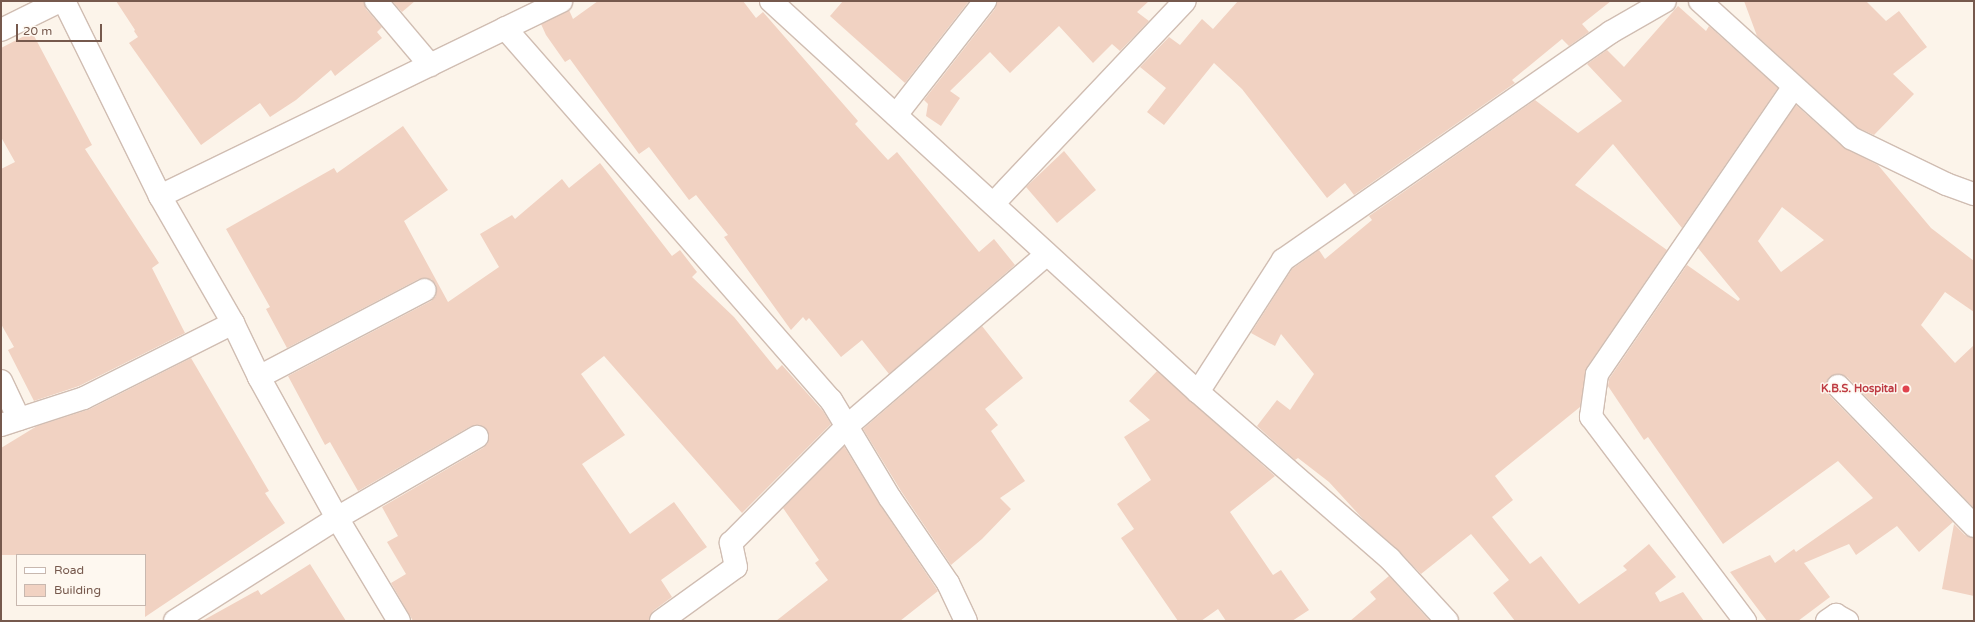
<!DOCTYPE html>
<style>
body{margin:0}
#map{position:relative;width:1975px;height:622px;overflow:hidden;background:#fcf4ea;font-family:"Varela Round",sans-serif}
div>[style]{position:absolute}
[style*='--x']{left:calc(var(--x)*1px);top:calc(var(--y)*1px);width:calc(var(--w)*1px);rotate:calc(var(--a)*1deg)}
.building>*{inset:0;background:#f1d2c2}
.roads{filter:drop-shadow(1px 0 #d0bdb2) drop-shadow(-1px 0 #d0bdb2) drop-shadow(0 1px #d0bdb2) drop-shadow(0 -1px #d0bdb2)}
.minor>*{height:22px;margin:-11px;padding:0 11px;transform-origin:11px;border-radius:11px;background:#fff}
.dots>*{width:11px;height:11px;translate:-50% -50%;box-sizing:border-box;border:2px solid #fef8f0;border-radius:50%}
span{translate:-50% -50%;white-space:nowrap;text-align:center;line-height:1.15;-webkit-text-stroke:3px #fef8f0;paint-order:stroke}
.health-label{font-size:11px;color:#be3a42;font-weight:700}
.right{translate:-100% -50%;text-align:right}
.frame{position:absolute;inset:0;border:2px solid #76594d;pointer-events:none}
.legend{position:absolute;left:16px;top:554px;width:130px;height:52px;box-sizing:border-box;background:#fef8f0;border:1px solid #c8b8af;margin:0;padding:5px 7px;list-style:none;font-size:12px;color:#76594d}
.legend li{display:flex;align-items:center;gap:8px;height:20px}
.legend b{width:20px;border:1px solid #c8b8af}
.scale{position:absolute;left:16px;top:24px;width:86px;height:18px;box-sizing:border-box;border:2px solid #76594d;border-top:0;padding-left:5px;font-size:12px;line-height:14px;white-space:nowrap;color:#76594d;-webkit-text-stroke:3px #fef8f0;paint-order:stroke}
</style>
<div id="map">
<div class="building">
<i style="clip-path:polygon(116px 1px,364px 1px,366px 9px,382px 27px,377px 32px,382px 38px,335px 76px,331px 70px,296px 100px,270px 117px,260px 103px,201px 145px,129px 43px,138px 37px,134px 31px,135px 30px)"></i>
<i style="clip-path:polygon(392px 1px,415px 1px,402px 12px)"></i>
<i style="clip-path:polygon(598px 1px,743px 1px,756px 18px,763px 12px,858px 121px,855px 124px,888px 160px,897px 152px,979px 252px,994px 239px,1015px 265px,889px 374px,862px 340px,841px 357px,809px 318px,806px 321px,803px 317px,791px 330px,724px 237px,728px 235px,696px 195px,689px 200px,649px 147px,639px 154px,570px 59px,565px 62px,546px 35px,541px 24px,569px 10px,573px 19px)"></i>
<i style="clip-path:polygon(843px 1px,969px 1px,905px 83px,830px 16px)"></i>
<i style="clip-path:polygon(997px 1px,1149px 1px,1137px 12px,1149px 21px,1120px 51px,1112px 44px,1093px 63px,1059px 26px,1010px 73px,990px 52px,950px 91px,960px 98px,941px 126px,926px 116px,928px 104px,924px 100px,995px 9px)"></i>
<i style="clip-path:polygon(1238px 1px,1611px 1px,1582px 24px,1589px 32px,1569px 46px,1562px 39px,1512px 80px,1515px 83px,1354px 195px,1345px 183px,1327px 198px,1242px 89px,1214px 63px,1164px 125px,1147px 112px,1166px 88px,1140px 67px,1169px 37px,1180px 45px,1202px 19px,1213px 29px)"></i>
<i style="clip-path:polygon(1744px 1px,1866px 1px,1886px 21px,1899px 11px,1927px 47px,1893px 74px,1914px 94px,1874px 135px,1858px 128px,1757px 36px)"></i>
<i style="clip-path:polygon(1678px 6px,1706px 31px,1709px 26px,1778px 88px,1682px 228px,1613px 144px,1575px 185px,1667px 250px,1587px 367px,1580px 407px,1495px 476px,1513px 500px,1492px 517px,1530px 564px,1541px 556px,1579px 604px,1627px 570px,1623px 566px,1649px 544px,1676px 577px,1655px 593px,1660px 602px,1683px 592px,1704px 621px,1515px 621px,1493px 593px,1509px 580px,1471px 534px,1421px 574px,1398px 550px,1363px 519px,1329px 482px,1298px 458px,1295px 460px,1257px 426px,1277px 400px,1290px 410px,1314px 374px,1281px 334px,1275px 346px,1251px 333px,1292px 269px,1319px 250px,1325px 259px,1372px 220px,1369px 216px,1535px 100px,1578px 133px,1622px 101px,1587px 64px,1607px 50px,1624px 67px)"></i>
<i style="clip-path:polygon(32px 32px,92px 145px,85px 149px,159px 263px,152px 268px,185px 333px,79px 386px,34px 401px,8px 350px,14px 347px,1px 324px,1px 169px,15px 162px,1px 137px,1px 48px)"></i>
<i style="clip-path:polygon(evenodd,1796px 105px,1843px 147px,1878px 165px,1931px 228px,1974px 261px,1974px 312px,1945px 292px,1921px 325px,1955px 363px,1974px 345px,1974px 508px,1847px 377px,1835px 374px,1826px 383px,1829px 395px,1953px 522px,1919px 552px,1897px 526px,1856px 555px,1849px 544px,1804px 563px,1830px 597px,1798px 621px,1767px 621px,1730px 572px,1770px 555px,1775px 563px,1794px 549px,1796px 552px,1873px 498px,1838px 461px,1723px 544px,1648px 437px,1644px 440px,1608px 386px,1609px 379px,1687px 265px,1738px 301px,1740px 299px,1698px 248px,1796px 105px,1782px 207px,1824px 240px,1781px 272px,1758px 241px,1782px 207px)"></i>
<i style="clip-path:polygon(403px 126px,448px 190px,404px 221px,448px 302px,499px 267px,480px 234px,512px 215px,515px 219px,562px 179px,569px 188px,600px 163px,672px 256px,680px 250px,697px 272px,692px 277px,734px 317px,777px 370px,782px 365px,823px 411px,831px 424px,742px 513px,604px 356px,581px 374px,625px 435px,582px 464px,630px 534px,674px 502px,707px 547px,661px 580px,672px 597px,653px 611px,649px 621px,413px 621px,391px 583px,406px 574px,387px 542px,398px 536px,382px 507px,483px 448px,488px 443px,488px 431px,483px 426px,471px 426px,358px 491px,330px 442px,325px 445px,288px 376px,431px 301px,436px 296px,436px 285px,431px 279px,419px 279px,287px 348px,266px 309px,270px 307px,226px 229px,334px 168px,337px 173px)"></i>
<i style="clip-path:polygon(1064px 151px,1096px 190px,1057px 223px,1026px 187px)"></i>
<i style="clip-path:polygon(982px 326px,1023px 378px,985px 409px,998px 425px,991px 431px,1025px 481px,1000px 498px,1011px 509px,982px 539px,951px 565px,901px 491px,863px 429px)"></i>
<i style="clip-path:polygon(191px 358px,269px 491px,265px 493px,285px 523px,145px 617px,145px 555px,1px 555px,1px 448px,37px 426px,90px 409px)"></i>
<i style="clip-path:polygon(1157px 371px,1275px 476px,1230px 512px,1273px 575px,1281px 570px,1309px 610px,1292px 621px,1226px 621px,1218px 609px,1201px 621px,1178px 621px,1121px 538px,1134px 529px,1117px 504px,1151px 480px,1124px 437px,1150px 420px,1129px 401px)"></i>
<i style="clip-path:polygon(844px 446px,880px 505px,938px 591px,900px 621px,776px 621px,828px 580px,815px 563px,819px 560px,783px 508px)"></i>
<i style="clip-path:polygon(1954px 524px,1965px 535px,1974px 538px,1974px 596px,1942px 589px)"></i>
<i style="clip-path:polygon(310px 564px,346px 621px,202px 621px,258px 590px,261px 595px)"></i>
<i style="clip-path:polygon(1389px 576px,1430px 621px,1350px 621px,1376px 599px,1370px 592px)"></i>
</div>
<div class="roads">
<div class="minor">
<i style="--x:64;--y:1;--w:217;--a:63.8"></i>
<i style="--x:376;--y:1;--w:84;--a:49.8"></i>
<i style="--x:771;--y:1;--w:579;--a:42.48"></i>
<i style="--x:1198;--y:392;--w:254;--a:41"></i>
<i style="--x:1390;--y:559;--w:84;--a:47.4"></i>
<i style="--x:1700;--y:1;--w:204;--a:42.2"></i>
<i style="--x:1851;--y:138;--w:106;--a:25.8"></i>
<i style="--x:1946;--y:184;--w:30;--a:20"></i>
<i style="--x:505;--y:28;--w:495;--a:48.8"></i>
<i style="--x:831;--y:400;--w:114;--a:59"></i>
<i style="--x:890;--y:498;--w:103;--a:55.7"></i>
<i style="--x:948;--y:583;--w:42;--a:64.7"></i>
<i style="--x:1;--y:30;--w:66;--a:-26.2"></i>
<i style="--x:896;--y:115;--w:145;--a:-52"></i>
<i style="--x:993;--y:204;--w:279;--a:-46.6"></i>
<i style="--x:259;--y:377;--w:187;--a:-27.7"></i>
<i style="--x:1;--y:381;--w:42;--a:64.7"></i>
<i style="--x:1838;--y:386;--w:195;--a:45.8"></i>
<i style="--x:1198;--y:392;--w:157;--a:-57.2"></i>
<i style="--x:1283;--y:260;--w:399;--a:-34.8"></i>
<i style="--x:1611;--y:32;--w:62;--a:-29.9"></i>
<i style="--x:1;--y:425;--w:87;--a:-18"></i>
<i style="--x:84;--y:398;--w:167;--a:-26.7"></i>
<i style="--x:175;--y:621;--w:192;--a:-32.4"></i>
<i style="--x:337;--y:518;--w:162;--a:-30.1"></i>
<i style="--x:399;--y:621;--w:120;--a:-121"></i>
<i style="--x:337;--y:518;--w:161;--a:-119"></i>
<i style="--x:259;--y:377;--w:60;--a:-115.7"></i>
<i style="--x:233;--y:323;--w:146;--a:-119.9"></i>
<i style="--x:160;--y:196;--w:446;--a:-25.9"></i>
<i style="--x:661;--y:621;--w:92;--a:-35.8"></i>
<i style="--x:736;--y:567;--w:25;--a:-102"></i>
<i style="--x:731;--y:543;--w:163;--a:-45.2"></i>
<i style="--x:846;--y:427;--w:265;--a:-40.7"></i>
<i style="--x:1745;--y:621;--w:256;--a:-127"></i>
<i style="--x:1591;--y:417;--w:43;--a:-82.1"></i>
<i style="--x:1597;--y:374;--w:347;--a:-55.6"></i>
<i style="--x:1827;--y:621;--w:11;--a:-34"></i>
<i style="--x:1836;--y:615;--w:13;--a:29"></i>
</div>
</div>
<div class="dots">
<i style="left:1906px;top:389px;background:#e0444e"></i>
</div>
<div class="health-label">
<span class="right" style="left:1897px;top:389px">K.B.S. Hospital</span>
</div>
<div class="frame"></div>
<ul class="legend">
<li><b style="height:5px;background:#fff"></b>Road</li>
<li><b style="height:11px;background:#f1d2c2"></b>Building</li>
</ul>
<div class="scale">20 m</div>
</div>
